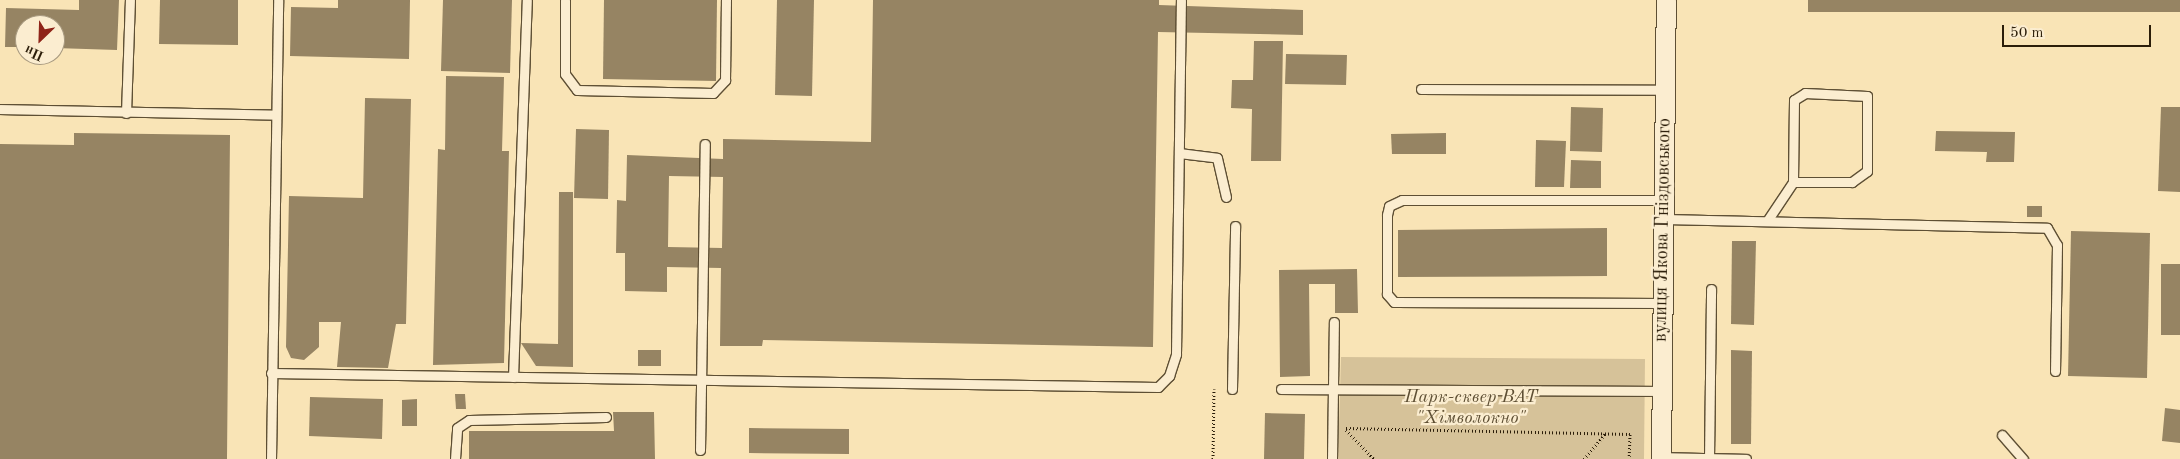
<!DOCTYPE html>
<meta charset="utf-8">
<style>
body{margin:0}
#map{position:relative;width:2180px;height:459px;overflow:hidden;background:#f9e4b6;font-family:"Old Standard TT",serif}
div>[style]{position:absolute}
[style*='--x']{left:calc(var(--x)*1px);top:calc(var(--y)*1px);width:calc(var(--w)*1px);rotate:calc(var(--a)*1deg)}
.green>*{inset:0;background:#d6c299}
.building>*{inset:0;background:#968463}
.path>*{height:3px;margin-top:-1.5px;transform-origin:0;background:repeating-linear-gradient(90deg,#2b1d09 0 1px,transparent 0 3.5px)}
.roads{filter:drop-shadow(1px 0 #5e4f34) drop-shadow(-1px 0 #5e4f34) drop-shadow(0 1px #5e4f34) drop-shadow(0 -1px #5e4f34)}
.service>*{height:9px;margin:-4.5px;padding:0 4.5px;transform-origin:4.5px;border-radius:4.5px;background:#fbedd0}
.minor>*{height:19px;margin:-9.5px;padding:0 9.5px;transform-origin:9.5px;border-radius:9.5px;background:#fbedd0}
span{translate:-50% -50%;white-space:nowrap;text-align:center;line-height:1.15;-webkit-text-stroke:4.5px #fbedd0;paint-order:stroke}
.street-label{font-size:18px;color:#2b1d09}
.park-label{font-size:18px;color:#5e4f34;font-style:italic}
.north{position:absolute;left:15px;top:15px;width:50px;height:50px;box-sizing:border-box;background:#fbedd0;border:1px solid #a89a80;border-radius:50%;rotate:204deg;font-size:14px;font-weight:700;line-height:20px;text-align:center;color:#2b1d09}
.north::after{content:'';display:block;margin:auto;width:18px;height:22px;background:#8f2418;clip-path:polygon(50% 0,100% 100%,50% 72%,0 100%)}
.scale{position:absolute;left:2002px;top:25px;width:149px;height:22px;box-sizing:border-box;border:2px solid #2b1d09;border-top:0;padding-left:6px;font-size:15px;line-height:18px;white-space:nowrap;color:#2b1d09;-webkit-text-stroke:4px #fbedd0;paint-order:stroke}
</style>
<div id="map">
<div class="green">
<i style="clip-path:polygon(1341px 357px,1645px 359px,1644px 459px,1338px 459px)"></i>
</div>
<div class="building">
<i style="clip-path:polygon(79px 0,119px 0,117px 50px,55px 48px,55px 25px,25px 25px,25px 47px,5px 47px,6px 8px,79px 10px)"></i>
<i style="clip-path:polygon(160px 0,238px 0,238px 45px,159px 44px)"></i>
<i style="clip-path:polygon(338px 0,410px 0,409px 59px,290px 56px,291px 7px,338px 8px)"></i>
<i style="clip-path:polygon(443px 0,512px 0,510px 73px,441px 71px)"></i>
<i style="clip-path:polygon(604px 0,717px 0,716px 81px,603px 79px)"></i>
<i style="clip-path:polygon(777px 0,814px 0,812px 96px,775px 95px)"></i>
<i style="clip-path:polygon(evenodd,873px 0,1159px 0,1159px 5px,1303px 10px,1303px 35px,1158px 32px,1153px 347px,763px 340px,762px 346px,720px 346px,721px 268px,667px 267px,667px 292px,625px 291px,625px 253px,616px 253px,617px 200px,626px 201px,627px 155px,723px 159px,723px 139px,871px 142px,873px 0,669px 176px,723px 177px,722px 248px,668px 247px,669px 176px)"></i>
<i style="clip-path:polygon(1808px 0,2180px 0,2180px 12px,1808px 12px)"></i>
<i style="clip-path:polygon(1254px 41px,1283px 41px,1281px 161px,1251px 161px,1252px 109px,1231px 108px,1232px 80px,1253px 80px)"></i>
<i style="clip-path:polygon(1286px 54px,1347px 55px,1346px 85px,1285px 84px)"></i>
<i style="clip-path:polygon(446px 76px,504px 77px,502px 151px,509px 151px,504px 363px,433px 365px,438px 149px,445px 150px)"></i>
<i style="clip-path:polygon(365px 98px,411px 99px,406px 324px,396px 324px,388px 368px,337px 367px,341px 322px,319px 322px,319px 347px,304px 360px,291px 358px,286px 347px,289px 196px,363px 198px)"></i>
<i style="clip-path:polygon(1571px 107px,1603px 108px,1602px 152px,1570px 151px)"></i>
<i style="clip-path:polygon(2161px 107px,2180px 107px,2180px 192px,2158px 191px)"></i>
<i style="clip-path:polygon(576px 129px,609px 130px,608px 199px,574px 198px)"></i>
<i style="clip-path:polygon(1936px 131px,2015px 132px,2014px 162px,1986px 162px,1987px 152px,1935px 151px)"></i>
<i style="clip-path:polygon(74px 133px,230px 135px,227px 459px,0 459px,0 144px,74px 145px)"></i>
<i style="clip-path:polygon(1446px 133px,1446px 154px,1392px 154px,1391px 134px)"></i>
<i style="clip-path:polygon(1536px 140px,1566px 141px,1564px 187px,1535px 187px)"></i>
<i style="clip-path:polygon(1571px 160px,1601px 161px,1601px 188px,1570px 188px)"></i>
<i style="clip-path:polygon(559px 192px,573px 192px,573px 367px,536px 366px,521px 343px,558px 344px)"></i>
<i style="clip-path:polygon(2027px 206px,2042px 206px,2042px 217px,2027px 217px)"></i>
<i style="clip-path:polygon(1607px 228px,1607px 276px,1398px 277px,1398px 230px)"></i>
<i style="clip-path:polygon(2071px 231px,2150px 233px,2147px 378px,2068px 376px)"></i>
<i style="clip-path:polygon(1732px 241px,1756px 241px,1754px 325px,1731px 324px)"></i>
<i style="clip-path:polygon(2161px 264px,2180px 264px,2180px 335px,2161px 335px)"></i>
<i style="clip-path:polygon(1357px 269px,1358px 313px,1335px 313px,1335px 284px,1309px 284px,1310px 376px,1280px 377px,1279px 270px)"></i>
<i style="clip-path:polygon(638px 350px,661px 350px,661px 366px,638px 366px)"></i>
<i style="clip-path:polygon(1731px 350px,1752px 351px,1751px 444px,1731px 444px)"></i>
<i style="clip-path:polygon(455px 394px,465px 394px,466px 409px,456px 409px)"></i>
<i style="clip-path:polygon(310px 397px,383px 399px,382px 439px,309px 436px)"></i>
<i style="clip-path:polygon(417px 399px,417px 426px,402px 426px,402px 400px)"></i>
<i style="clip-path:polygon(2165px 408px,2180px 410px,2180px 443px,2162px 441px)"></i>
<i style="clip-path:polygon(613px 412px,654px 412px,655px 459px,469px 459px,469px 431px,614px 431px)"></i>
<i style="clip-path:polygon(1265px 413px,1305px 414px,1304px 459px,1264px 459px)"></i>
<i style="clip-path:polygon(749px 428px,849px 429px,849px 454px,749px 453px)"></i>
</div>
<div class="path">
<i style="--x:1346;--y:428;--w:284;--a:1.2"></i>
<i style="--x:1630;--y:434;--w:25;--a:92"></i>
<i style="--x:1346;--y:430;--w:40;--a:46"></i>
<i style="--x:1213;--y:459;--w:70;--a:-89.2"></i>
<i style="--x:1584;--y:459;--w:34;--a:-50"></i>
</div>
<div class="roads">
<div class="service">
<i style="--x:565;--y:0;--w:74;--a:90"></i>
<i style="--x:565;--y:74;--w:20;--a:53"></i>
<i style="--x:577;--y:90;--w:136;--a:1.3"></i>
<i style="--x:713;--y:93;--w:18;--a:-47"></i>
<i style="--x:725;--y:80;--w:80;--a:-89.3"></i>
<i style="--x:1421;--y:89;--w:244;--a:0.2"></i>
<i style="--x:0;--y:109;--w:275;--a:1.2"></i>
<i style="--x:126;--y:113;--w:113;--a:-88"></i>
<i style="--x:1179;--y:153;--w:38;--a:7"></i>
<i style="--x:1217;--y:158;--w:40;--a:77"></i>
<i style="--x:1664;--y:219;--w:383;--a:1.3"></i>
<i style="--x:2047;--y:228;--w:20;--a:60"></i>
<i style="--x:2057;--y:245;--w:126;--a:90.9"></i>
<i style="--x:1767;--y:221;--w:47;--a:-56.3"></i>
<i style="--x:1793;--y:182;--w:82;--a:-89.3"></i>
<i style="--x:1794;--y:100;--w:13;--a:-32"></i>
<i style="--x:1805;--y:93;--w:62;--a:2.8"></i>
<i style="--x:1867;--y:96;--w:75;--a:90"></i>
<i style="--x:1867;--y:171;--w:19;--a:144"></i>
<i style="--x:1852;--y:182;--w:59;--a:180"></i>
<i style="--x:1663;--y:303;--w:269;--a:-179.8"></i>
<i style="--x:1394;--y:302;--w:11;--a:-131"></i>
<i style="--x:1387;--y:294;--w:79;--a:-90"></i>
<i style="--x:1387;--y:215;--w:9;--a:-77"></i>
<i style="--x:1389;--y:206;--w:14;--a:-25"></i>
<i style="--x:1402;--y:200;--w:262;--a:0"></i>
<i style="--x:271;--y:373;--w:887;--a:0.9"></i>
<i style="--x:1158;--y:387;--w:16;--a:-45"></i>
<i style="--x:1169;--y:376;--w:23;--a:-72"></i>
<i style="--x:1176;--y:354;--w:354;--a:-89.2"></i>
<i style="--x:513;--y:377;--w:377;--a:-87.9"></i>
<i style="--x:1232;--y:389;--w:163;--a:-88.9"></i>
<i style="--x:1281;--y:389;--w:381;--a:0.3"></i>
<i style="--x:2002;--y:435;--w:32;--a:49"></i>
<i style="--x:700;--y:450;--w:306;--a:-89.1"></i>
<i style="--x:1661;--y:457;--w:85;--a:1.3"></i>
<i style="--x:271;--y:459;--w:459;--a:-89.1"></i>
<i style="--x:455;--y:459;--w:31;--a:-86"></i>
<i style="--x:457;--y:428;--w:14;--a:-34"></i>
<i style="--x:469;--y:420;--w:137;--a:-1.3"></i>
<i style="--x:1332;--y:459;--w:137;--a:-89.2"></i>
<i style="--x:1709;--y:459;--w:170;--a:-89.3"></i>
</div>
<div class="minor">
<i style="--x:1661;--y:459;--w:459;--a:-89.4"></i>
</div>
</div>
<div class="street-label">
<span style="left:1663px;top:230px;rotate:-89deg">вулиця Якова Гніздовського</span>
</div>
<div class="park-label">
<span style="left:1471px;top:408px">Парк-сквер ВАТ<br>"Хімволокно"</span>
</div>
<div class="north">Пн</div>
<div class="scale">50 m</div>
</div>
